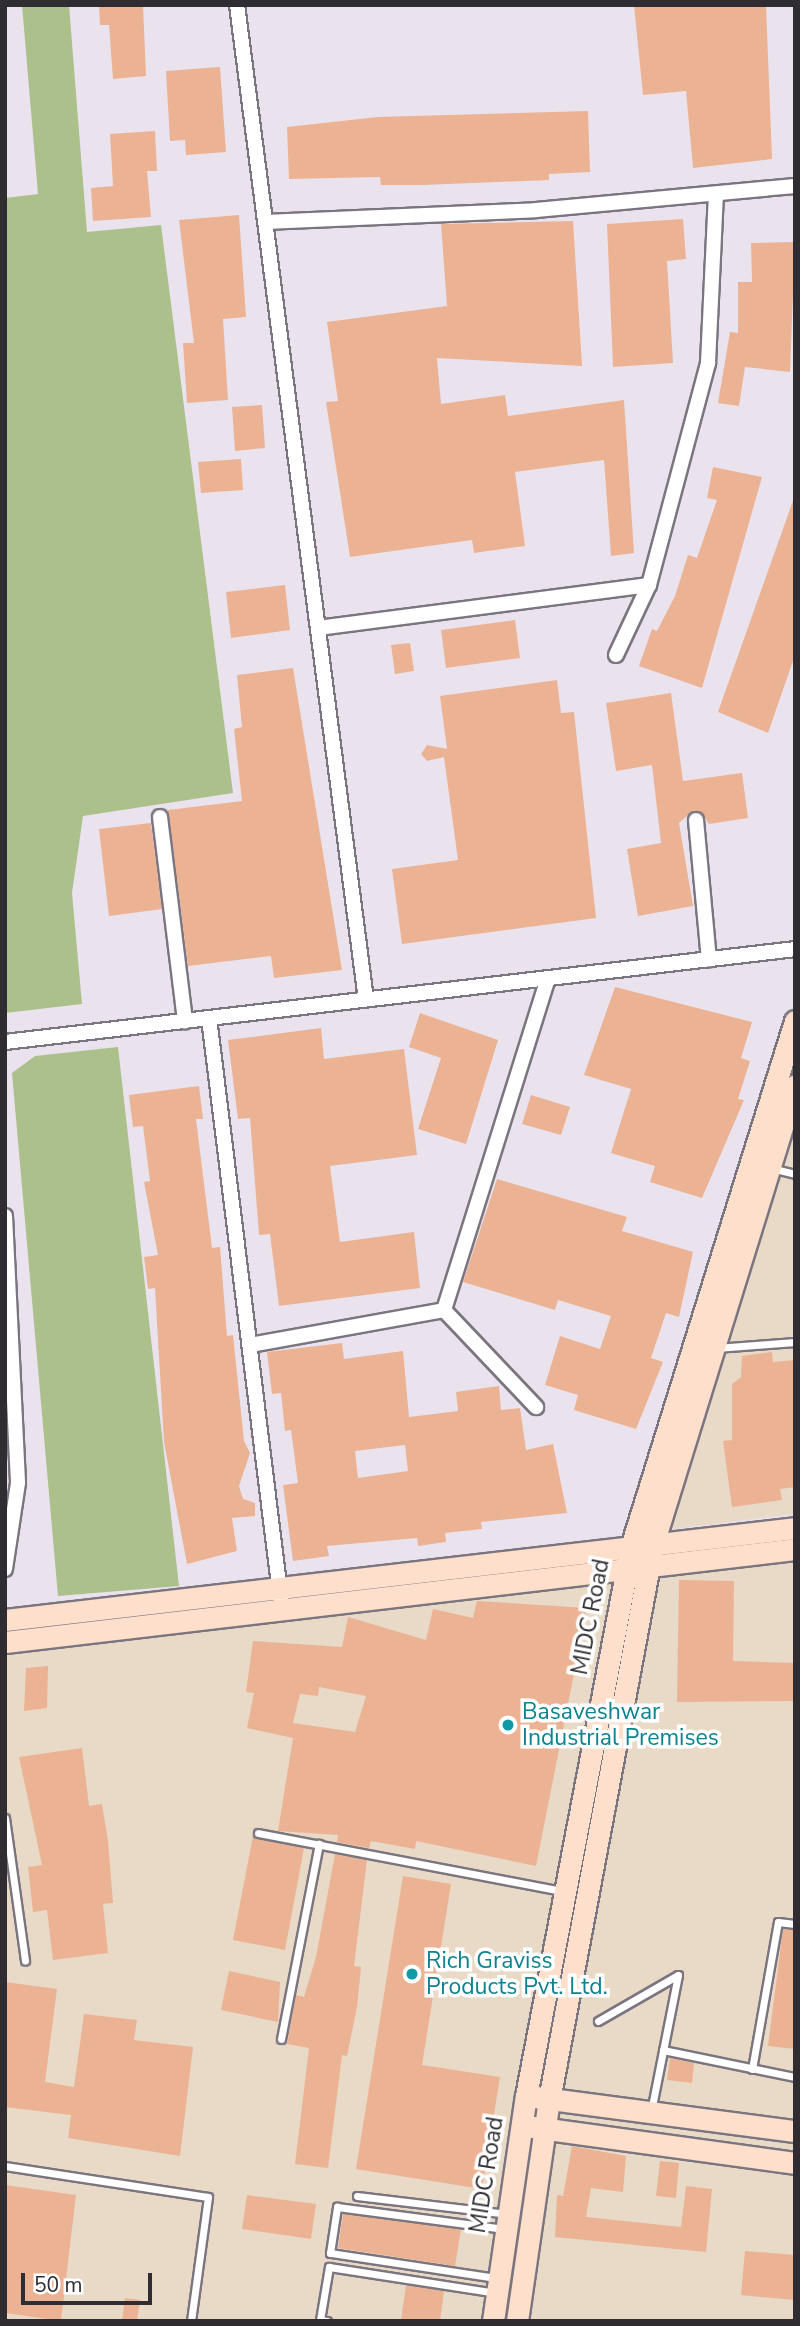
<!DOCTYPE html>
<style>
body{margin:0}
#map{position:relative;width:800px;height:2326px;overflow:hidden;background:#eae3ee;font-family:"Nunito Sans",sans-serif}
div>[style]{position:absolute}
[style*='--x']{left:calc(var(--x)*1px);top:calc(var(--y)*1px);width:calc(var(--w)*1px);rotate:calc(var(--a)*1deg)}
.industrial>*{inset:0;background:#e9d9c7}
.green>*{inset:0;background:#acc08c}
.building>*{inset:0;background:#ebb394}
.roads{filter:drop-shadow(2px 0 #7b757f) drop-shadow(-2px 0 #7b757f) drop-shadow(0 2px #7b757f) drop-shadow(0 -2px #7b757f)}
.lane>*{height:7px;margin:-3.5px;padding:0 3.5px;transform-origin:3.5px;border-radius:3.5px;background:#fff}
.street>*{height:14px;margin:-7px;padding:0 7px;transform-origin:7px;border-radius:7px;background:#fff}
.secondary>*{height:21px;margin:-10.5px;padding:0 10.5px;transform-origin:10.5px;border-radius:10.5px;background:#fddfcb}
.dots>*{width:19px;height:19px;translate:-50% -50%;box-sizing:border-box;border:4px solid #fff;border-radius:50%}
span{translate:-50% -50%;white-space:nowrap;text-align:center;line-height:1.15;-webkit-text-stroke:7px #fff;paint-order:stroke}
.street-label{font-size:23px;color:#2f2d31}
.culture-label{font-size:23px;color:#0d838f}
.left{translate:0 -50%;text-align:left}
.frame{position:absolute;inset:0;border:7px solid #2f2d31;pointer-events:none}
.scale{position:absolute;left:21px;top:2273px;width:131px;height:32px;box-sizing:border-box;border:4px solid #2f2d31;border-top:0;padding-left:9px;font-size:21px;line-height:24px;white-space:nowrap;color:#2f2d31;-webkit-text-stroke:5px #fff;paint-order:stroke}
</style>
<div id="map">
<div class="industrial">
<i style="clip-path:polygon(795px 1122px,795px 1514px,666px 1530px)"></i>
<i style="clip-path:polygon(795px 1559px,795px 2321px,5px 2321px,5px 1637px,607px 1584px)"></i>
</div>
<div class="green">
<i style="clip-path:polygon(22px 5px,69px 5px,87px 232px,161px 225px,233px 793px,83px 816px,72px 893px,82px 1004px,5px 1013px,5px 198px,38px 194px)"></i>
<i style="clip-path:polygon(118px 1047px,179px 1586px,58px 1596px,12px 1073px,35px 1056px)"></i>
</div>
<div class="building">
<i style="clip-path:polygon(99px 5px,143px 5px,146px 76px,113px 79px,109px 25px,100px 25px)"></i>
<i style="clip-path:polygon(634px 5px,766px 5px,772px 159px,693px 168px,686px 91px,643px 95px)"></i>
<i style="clip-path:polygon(220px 67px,226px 152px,186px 155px,185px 140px,170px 141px,166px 71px)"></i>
<i style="clip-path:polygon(588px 111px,590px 172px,549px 174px,549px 180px,423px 185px,381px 185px,380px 177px,289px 179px,287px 127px,378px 117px)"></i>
<i style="clip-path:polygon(155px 131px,157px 171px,147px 171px,151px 217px,93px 221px,91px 188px,113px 186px,110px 134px)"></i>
<i style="clip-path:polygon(239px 215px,246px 317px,223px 319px,228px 400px,187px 403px,183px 343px,194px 343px,179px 220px)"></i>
<i style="clip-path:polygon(683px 219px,686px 259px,667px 261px,673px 363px,613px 367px,607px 224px)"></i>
<i style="clip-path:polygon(573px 221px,582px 366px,437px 358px,441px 404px,505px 395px,508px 416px,624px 400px,634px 553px,611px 556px,604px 460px,515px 472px,525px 546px,474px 553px,472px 540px,350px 557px,326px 402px,338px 401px,327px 322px,447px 306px,441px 224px)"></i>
<i style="clip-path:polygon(795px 242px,790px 372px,745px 367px,739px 406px,718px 403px,730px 332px,738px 333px,738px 282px,752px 282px,751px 243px)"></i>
<i style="clip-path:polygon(262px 405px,265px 448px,235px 451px,232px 407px)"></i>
<i style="clip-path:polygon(241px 459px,243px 490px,201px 493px,198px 462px)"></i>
<i style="clip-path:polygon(713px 467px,762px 477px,702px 688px,639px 666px,652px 629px,657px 631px,675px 596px,688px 555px,697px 558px,717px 500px,707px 498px)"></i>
<i style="clip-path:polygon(795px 495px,795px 655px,768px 733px,718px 712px)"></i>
<i style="clip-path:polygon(285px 585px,290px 630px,231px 638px,226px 592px)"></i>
<i style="clip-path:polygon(515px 620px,520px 658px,446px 668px,441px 630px)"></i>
<i style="clip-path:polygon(410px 643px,414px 671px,395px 674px,391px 645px)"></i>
<i style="clip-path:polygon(293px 668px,342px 970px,274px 978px,271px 956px,188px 966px,168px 810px,242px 801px,234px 729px,242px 727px,237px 675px)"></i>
<i style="clip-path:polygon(557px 680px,561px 713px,574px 712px,596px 918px,402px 944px,392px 869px,458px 860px,444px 757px,427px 761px,421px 754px,427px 745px,447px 749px,440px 696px)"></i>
<i style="clip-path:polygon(671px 693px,683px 781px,742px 773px,748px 818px,709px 824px,701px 812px,690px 813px,679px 823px,693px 906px,638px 916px,627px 849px,661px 843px,652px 765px,616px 771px,606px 703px)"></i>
<i style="clip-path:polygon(151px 823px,162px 909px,109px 916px,99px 829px)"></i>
<i style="clip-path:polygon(615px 987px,752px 1022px,741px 1058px,750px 1061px,738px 1099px,744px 1100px,702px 1198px,650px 1182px,655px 1166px,611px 1153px,631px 1089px,584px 1075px)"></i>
<i style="clip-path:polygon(420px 1013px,498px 1040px,466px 1144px,418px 1129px,441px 1058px,409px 1047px)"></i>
<i style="clip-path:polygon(321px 1028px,324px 1059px,404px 1049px,417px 1155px,330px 1166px,340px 1242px,414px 1232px,420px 1288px,279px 1306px,270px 1234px,259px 1235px,250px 1118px,238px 1119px,228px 1040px)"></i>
<i style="clip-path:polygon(199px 1086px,203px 1119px,196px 1119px,212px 1248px,220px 1247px,227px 1336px,233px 1335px,244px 1441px,250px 1453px,239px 1486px,243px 1499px,255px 1503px,255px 1516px,232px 1518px,237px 1551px,187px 1564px,164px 1442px,155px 1288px,148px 1289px,144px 1257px,158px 1255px,144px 1182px,150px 1181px,143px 1126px,133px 1127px,129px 1095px)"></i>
<i style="clip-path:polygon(531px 1095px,570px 1107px,561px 1135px,522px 1124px)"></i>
<i style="clip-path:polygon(497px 1179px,627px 1217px,622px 1231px,693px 1252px,679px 1317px,666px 1313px,651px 1358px,663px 1362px,636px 1429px,574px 1410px,578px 1395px,545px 1385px,560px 1336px,600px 1349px,611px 1316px,558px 1300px,555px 1310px,463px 1282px)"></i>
<i style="clip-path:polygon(evenodd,342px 1343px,344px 1359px,403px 1351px,409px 1417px,458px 1411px,456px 1392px,499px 1386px,501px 1410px,520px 1408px,526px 1450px,553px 1444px,567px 1513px,481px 1522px,482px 1529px,445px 1533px,446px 1542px,418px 1546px,417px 1538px,327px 1546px,329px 1556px,293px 1561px,283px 1485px,298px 1483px,291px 1430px,285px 1431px,281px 1393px,272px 1394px,267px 1352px,342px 1343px,405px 1445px,408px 1471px,358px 1478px,355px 1451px,405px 1445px)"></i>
<i style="clip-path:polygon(772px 1352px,773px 1362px,795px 1360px,795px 1487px,780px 1489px,782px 1500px,732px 1507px,723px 1441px,732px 1440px,732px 1384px,741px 1377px,742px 1356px)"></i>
<i style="clip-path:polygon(679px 1580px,734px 1581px,733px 1661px,795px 1663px,795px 1701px,677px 1702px)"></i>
<i style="clip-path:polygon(evenodd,477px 1601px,587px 1608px,536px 1866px,416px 1841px,415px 1849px,371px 1841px,369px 1848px,337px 1842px,338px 1835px,278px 1831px,293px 1738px,247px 1728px,254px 1693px,246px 1692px,253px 1641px,342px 1647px,348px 1617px,426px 1640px,433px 1609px,473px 1618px,477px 1601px,319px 1687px,366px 1696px,355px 1732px,293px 1723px,300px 1694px,318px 1696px,319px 1687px)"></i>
<i style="clip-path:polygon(48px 1666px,47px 1708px,24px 1711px,26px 1668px)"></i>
<i style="clip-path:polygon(82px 1748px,89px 1806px,102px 1804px,108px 1841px,113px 1903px,103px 1904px,108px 1953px,53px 1960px,47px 1910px,33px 1912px,28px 1867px,42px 1865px,19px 1757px)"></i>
<i style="clip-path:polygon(253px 1836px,304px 1848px,285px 1950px,233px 1940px)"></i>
<i style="clip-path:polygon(335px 1854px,367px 1860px,354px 1966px,361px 1967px,357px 2007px,347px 2056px,342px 2055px,328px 2168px,295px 2164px,309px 2048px,287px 2044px,296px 1995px,304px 1997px,316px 1957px)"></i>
<i style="clip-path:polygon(403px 1876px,451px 1884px,422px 2065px,500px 2077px,482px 2189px,356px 2169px)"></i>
<i style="clip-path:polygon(783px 1929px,795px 1930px,795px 2049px,768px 2046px)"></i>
<i style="clip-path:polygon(229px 1971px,280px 1982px,278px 2022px,221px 2010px)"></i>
<i style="clip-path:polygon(5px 1982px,57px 1989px,45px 2082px,74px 2087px,84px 2014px,137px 2020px,134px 2040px,193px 2047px,180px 2156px,68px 2138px,71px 2115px,5px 2107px)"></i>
<i style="clip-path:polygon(670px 2058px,694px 2063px,692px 2083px,667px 2080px)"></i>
<i style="clip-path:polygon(572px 2146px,626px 2156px,623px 2192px,591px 2188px,586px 2217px,681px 2227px,686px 2186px,712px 2189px,706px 2252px,555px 2237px,557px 2195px,563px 2196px)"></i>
<i style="clip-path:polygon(660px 2161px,679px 2163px,676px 2198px,656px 2196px)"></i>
<i style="clip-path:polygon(5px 2185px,76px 2195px,61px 2321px,5px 2313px)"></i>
<i style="clip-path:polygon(247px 2195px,316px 2204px,311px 2239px,242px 2229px)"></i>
<i style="clip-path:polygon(343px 2214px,461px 2229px,455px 2266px,338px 2248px)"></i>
<i style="clip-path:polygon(745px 2251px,795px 2255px,795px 2300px,741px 2295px)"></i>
<i style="clip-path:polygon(406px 2285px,444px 2291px,440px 2321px,401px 2320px)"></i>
<i style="clip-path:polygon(125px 2298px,140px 2300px,137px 2321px,122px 2321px)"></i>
</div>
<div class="roads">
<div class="lane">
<i style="--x:771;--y:1168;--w:25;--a:14"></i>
<i style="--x:716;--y:1348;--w:79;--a:-4.3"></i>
<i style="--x:5;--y:1818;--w:144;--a:82"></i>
<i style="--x:258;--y:1833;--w:310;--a:10.8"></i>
<i style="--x:598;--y:2021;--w:92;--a:-29.9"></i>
<i style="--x:678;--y:1975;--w:139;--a:101.2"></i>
<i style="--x:281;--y:2039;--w:199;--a:-79"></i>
<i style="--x:663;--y:2050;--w:135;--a:11.6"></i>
<i style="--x:752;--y:2069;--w:149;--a:-80"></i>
<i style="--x:778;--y:1922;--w:17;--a:7"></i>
<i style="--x:5;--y:2166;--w:205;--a:8.7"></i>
<i style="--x:208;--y:2197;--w:125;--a:97.8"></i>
<i style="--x:357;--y:2196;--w:151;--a:6.8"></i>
<i style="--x:496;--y:2278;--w:168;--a:-171.4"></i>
<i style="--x:330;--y:2253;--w:47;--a:-81.3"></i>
<i style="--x:337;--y:2207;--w:169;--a:7.5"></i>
<i style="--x:327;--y:2321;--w:7;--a:-172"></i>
<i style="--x:320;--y:2320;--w:54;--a:-80.4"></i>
<i style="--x:329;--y:2267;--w:169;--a:8.8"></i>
</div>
<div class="street">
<i style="--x:237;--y:5;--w:1002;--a:82.61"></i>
<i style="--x:265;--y:222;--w:271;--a:-2.5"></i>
<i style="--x:536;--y:210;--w:260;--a:-5.3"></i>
<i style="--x:318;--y:628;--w:334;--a:-7.4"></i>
<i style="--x:616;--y:655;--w:77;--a:-64.8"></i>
<i style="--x:649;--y:585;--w:230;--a:-75.1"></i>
<i style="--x:708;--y:363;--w:169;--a:-87.3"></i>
<i style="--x:160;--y:817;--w:206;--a:83"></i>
<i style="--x:696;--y:820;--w:140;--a:84.7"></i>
<i style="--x:209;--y:1018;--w:595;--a:82.96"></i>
<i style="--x:5;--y:1042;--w:795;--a:-6.71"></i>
<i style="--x:5;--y:1216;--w:267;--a:87.2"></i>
<i style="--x:18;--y:1483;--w:87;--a:98.6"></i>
<i style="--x:444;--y:1310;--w:348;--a:-72.6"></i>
<i style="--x:444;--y:1310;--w:134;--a:46.5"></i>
<i style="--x:250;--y:1345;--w:197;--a:-10.2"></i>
</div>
<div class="secondary">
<i style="--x:5;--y:1620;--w:795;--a:-6.64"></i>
<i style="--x:5;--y:1642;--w:795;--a:-6.71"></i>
<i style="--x:535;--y:2097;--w:262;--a:7.5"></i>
<i style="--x:533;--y:2127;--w:264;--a:7.8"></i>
<i style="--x:493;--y:2321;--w:227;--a:-81.7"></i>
<i style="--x:526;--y:2096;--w:559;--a:-79.17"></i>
<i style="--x:631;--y:1547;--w:551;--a:-72.68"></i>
<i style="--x:517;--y:2321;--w:223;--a:-81.8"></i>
<i style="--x:549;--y:2100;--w:566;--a:-79.41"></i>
<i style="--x:653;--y:1544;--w:480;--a:-72.8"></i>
</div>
</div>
<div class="dots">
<i style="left:508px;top:1725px;background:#0f9aa8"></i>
<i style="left:412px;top:1974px;background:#0f9aa8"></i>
</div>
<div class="street-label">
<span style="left:591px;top:1617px;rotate:-79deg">MIDC Road</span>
<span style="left:487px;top:2175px;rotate:-81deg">MIDC Road</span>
</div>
<div class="culture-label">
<span class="left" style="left:522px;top:1725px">Basaveshwar<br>Industrial Premises</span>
<span class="left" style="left:426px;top:1974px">Rich Graviss<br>Products Pvt. Ltd.</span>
</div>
<div class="frame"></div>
<div class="scale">50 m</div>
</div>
